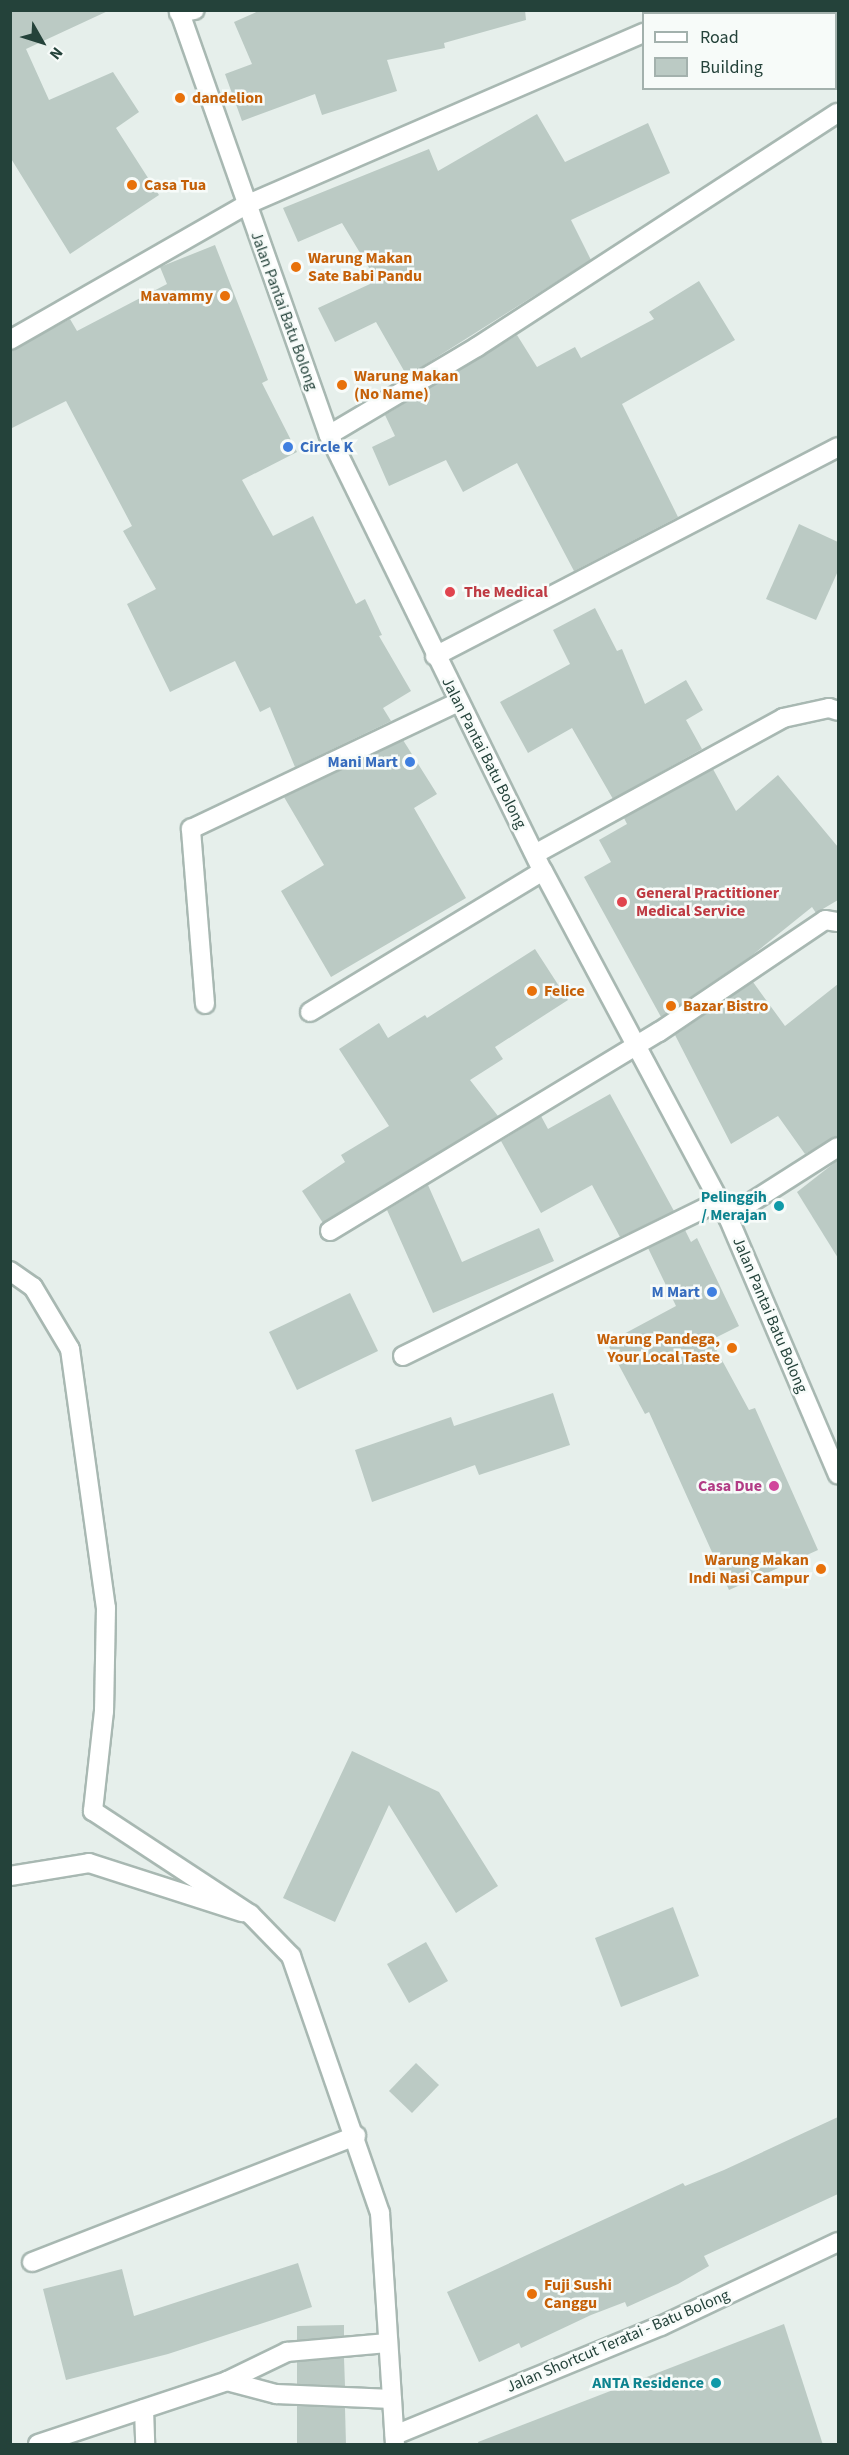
<!DOCTYPE html>
<html>
<head>
<meta charset="utf-8">
<style>
	body { margin:0 }
	#map { position:relative; width:849px; height:2455px; overflow:hidden; background:#e6efeb; font-family:"Source Sans 3",sans-serif }
	div>[style] { position:absolute }
	.building>* { inset:0; background:#bbcac4 }
	.roads { filter:drop-shadow(2px 0 #a8b8b2) drop-shadow(-2px 0 #a8b8b2) drop-shadow(0 2px #a8b8b2) drop-shadow(0 -2px #a8b8b2) }
	.lane>* { height:18px; margin:-9px; padding:0 9px; transform-origin:9px; border-radius:9px; background:#fff }
	.street>* { height:18px; margin:-9px; padding:0 9px; transform-origin:9px; border-radius:9px; background:#fff }
	.secondary>* { height:18px; margin:-9px; padding:0 9px; transform-origin:9px; border-radius:9px; background:#fff }
	.dots>* { width:16px; height:16px; translate:-50% -50%; box-sizing:border-box; border:3px solid #f7fbf9; border-radius:50% }
	span { translate:-50% -50%; white-space:nowrap; text-align:center; line-height:1.15; -webkit-text-stroke:5px #f7fbf9; paint-order:stroke }
	.food-label { font-size:16px; color:#c56008; font-weight:700 }
	.left { translate:0 -50%; text-align:left }
	.right { translate:-100% -50%; text-align:right }
	.street-label { font-size:16px; color:#24423a }
	.shop-label { font-size:16px; color:#366cbe; font-weight:700 }
	.health-label { font-size:16px; color:#be3a42; font-weight:700 }
	.culture-label { font-size:16px; color:#0d838f; font-weight:700 }
	.hotel-label { font-size:16px; color:#b23c85; font-weight:700 }
	.frame { position:absolute; inset:0; border:12px solid #24423a; pointer-events:none }
	.legend { position:absolute; left:642px; top:12px; width:195px; height:78px; box-sizing:border-box; background:#f7fbf9; border:2px solid #a3b1ad; margin:0; padding:8px 10px; list-style:none; font-size:18px; color:#24423a }
	.legend li { display:flex; align-items:center; gap:12px; height:30px }
	.legend b { width:30px; border:2px solid #a3b1ad }
	.north { position:absolute; left:12px; top:12px; width:60px; height:60px; -webkit-text-stroke:4px #f7fbf9; paint-order:stroke; rotate:129deg; font-size:16px; font-weight:700; line-height:24px; text-align:center; color:#24423a }
	.north::after { content:''; display:block; margin:auto; width:21px; height:27px; background:#24423a; clip-path:polygon(50% 0,100% 100%,50% 72%,0 100%) }
</style>
</head>
<body>
<div id="map">
	<div class="building">
		<i style="clip-path:polygon(10px 10px,110px 10px,26px 49px,49px 100px,113px 72px,139px 112px,116px 128px,159px 195px,70px 254px,10px 157px)"></i>
		<i style="clip-path:polygon(261px 10px,525px 10px,526px 20px,444px 43px,445px 48px,387px 60px,397px 91px,322px 115px,315px 94px,242px 121px,225px 74px,252px 64px,234px 22px)"></i>
		<i style="clip-path:polygon(537px 114px,565px 162px,648px 123px,670px 173px,571px 220px,591px 260px,407px 376px,376px 322px,335px 342px,318px 308px,370px 284px,368px 280px,374px 276px,342px 223px,298px 242px,283px 208px,429px 149px,438px 171px)"></i>
		<i style="clip-path:polygon(215px 245px,268px 380px,262px 383px,297px 452px,242px 480px,273px 536px,313px 516px,356px 604px,365px 599px,382px 635px,379px 636px,411px 691px,383px 708px,391px 721px,295px 767px,270px 707px,260px 712px,235px 661px,170px 692px,127px 604px,156px 589px,123px 531px,132px 526px,66px 401px,10px 429px,10px 351px,70px 319px,77px 331px,167px 284px,160px 267px)"></i>
		<i style="clip-path:polygon(699px 281px,735px 340px,622px 404px,678px 517px,574px 571px,517px 463px,463px 492px,446px 460px,389px 486px,372px 447px,395px 436px,385px 415px,517px 335px,537px 367px,575px 347px,581px 358px,654px 319px,649px 312px)"></i>
		<i style="clip-path:polygon(799px 524px,838px 542px,838px 571px,816px 620px,766px 599px)"></i>
		<i style="clip-path:polygon(595px 608px,617px 651px,622px 649px,645px 704px,686px 680px,703px 710px,686px 720px,702px 749px,613px 799px,572px 728px,528px 753px,500px 702px,570px 664px,553px 630px)"></i>
		<i style="clip-path:polygon(403px 740px,437px 794px,414px 808px,466px 898px,331px 977px,281px 891px,324px 865px,284px 797px)"></i>
		<i style="clip-path:polygon(713px 769px,736px 811px,778px 775px,838px 847px,838px 900px,816px 913px,812px 907px,750px 957px,661px 1017px,584px 877px,611px 862px,599px 840px,627px 824px,624px 818px)"></i>
		<i style="clip-path:polygon(535px 949px,568px 1000px,495px 1047px,503px 1059px,470px 1080px,498px 1116px,323px 1223px,302px 1191px,345px 1162px,341px 1155px,389px 1126px,339px 1049px,379px 1023px,388px 1038px,425px 1015px,427px 1018px)"></i>
		<i style="clip-path:polygon(753px 982px,785px 1026px,838px 984px,838px 1136px,805px 1154px,778px 1116px,731px 1144px,675px 1035px)"></i>
		<i style="clip-path:polygon(610px 1094px,674px 1211px,620px 1237px,592px 1185px,541px 1213px,501px 1141px,541px 1116px,548px 1129px)"></i>
		<i style="clip-path:polygon(838px 1160px,838px 1258px,797px 1192px)"></i>
		<i style="clip-path:polygon(428px 1185px,462px 1262px,539px 1228px,554px 1261px,433px 1313px,387px 1210px)"></i>
		<i style="clip-path:polygon(685px 1230px,691px 1242px,697px 1238px,739px 1326px,711px 1340px,749px 1410px,755px 1408px,818px 1550px,729px 1590px,649px 1412px,645px 1414px,607px 1343px,676px 1306px,648px 1248px)"></i>
		<i style="clip-path:polygon(350px 1293px,378px 1351px,297px 1390px,269px 1332px)"></i>
		<i style="clip-path:polygon(553px 1393px,570px 1445px,479px 1475px,475px 1465px,372px 1502px,355px 1450px,451px 1417px,454px 1426px)"></i>
		<i style="clip-path:polygon(352px 1751px,439px 1792px,498px 1886px,456px 1913px,389px 1805px,335px 1922px,283px 1898px)"></i>
		<i style="clip-path:polygon(673px 1907px,699px 1976px,621px 2007px,595px 1938px)"></i>
		<i style="clip-path:polygon(426px 1942px,448px 1981px,409px 2003px,387px 1964px)"></i>
		<i style="clip-path:polygon(416px 2063px,439px 2085px,412px 2113px,389px 2091px)"></i>
		<i style="clip-path:polygon(838px 2117px,838px 2194px,704px 2256px,709px 2266px,678px 2284px,627px 2307px,625px 2302px,591px 2315px,521px 2348px,519px 2343px,479px 2362px,447px 2292px,683px 2183px,685px 2186px,724px 2170px)"></i>
		<i style="clip-path:polygon(298px 2263px,312px 2307px,168px 2354px,66px 2380px,43px 2289px,122px 2269px,134px 2316px)"></i>
		<i style="clip-path:polygon(784px 2324px,823px 2445px,479px 2445px,478px 2442px)"></i>
		<i style="clip-path:polygon(344px 2325px,344px 2336px,297px 2340px,297px 2326px)"></i>
		<i style="clip-path:polygon(344px 2358px,345px 2386px,297px 2384px,297px 2362px)"></i>
		<i style="clip-path:polygon(297px 2406px,345px 2408px,346px 2445px,297px 2445px)"></i>
	</div>
	<div class="roads">
		<div class="lane">
			<i style="left:10px;top:1876px;width:80px;rotate:-9.3deg"></i>
			<i style="left:89px;top:1863px;width:161px;rotate:17.8deg"></i>
		</div>
		<div class="street">
			<i style="left:179px;top:13px;width:16px;rotate:-11deg"></i>
			<i style="left:687px;top:14px;width:7px;rotate:-34deg"></i>
			<i style="left:10px;top:340px;width:272px;rotate:-29.8deg"></i>
			<i style="left:246px;top:205px;width:434px;rotate:-23.4deg"></i>
			<i style="left:329px;top:435px;width:172px;rotate:-30.7deg"></i>
			<i style="left:477px;top:347px;width:430px;rotate:-33deg"></i>
			<i style="left:435px;top:656px;width:454px;rotate:-27.4deg"></i>
			<i style="left:535px;top:854px;width:283px;rotate:-28.7deg"></i>
			<i style="left:783px;top:718px;width:47px;rotate:-12.3deg"></i>
			<i style="left:829px;top:708px;width:9px;rotate:18deg"></i>
			<i style="left:205px;top:1004px;width:176px;rotate:-94.6deg"></i>
			<i style="left:191px;top:829px;width:296px;rotate:-25.4deg"></i>
			<i style="left:310px;top:1012px;width:272px;rotate:-31.2deg"></i>
			<i style="left:728px;top:1217px;width:130px;rotate:-32.5deg"></i>
			<i style="left:330px;top:1231px;width:385px;rotate:-31.2deg"></i>
			<i style="left:659px;top:1032px;width:200px;rotate:-34deg"></i>
			<i style="left:825px;top:920px;width:13px;rotate:9deg"></i>
			<i style="left:10px;top:1271px;width:28px;rotate:35deg"></i>
			<i style="left:33px;top:1287px;width:72px;rotate:59.2deg"></i>
			<i style="left:70px;top:1349px;width:261px;rotate:82.1deg"></i>
			<i style="left:106px;top:1608px;width:103px;rotate:91.1deg"></i>
			<i style="left:104px;top:1711px;width:101px;rotate:96.3deg"></i>
			<i style="left:93px;top:1811px;width:188px;rotate:33.3deg"></i>
			<i style="left:250px;top:1914px;width:59px;rotate:45.7deg"></i>
			<i style="left:291px;top:1956px;width:272px;rotate:70.9deg"></i>
			<i style="left:380px;top:2213px;width:231px;rotate:86.3deg"></i>
			<i style="left:403px;top:1356px;width:352px;rotate:-26.1deg"></i>
			<i style="left:32px;top:2262px;width:348px;rotate:-21.3deg"></i>
			<i style="left:227px;top:2381px;width:51px;rotate:14.9deg"></i>
			<i style="left:276px;top:2394px;width:116px;rotate:2.5deg"></i>
			<i style="left:144px;top:2409px;width:35px;rotate:88deg"></i>
			<i style="left:395px;top:2435px;width:287px;rotate:-22.3deg"></i>
			<i style="left:661px;top:2326px;width:196px;rotate:-25.4deg"></i>
			<i style="left:38px;top:2444px;width:199px;rotate:-18.4deg"></i>
			<i style="left:227px;top:2381px;width:67px;rotate:-25.8deg"></i>
			<i style="left:287px;top:2352px;width:100px;rotate:-5.1deg"></i>
		</div>
		<div class="secondary">
			<i style="left:179px;top:10px;width:451px;rotate:70.6deg"></i>
			<i style="left:329px;top:435px;width:486px;rotate:63.9deg"></i>
			<i style="left:543px;top:871px;width:392px;rotate:61.9deg"></i>
			<i style="left:728px;top:1217px;width:280px;rotate:66.9deg"></i>
		</div>
	</div>
	<div class="dots">
		<i style="left:180px;top:98px;background:#e8710a"></i>
		<i style="left:132px;top:185px;background:#e8710a"></i>
		<i style="left:296px;top:267px;background:#e8710a"></i>
		<i style="left:225px;top:296px;background:#e8710a"></i>
		<i style="left:342px;top:385px;background:#e8710a"></i>
		<i style="left:288px;top:447px;background:#3f7fe0"></i>
		<i style="left:450px;top:592px;background:#e0444e"></i>
		<i style="left:410px;top:762px;background:#3f7fe0"></i>
		<i style="left:622px;top:902px;background:#e0444e"></i>
		<i style="left:532px;top:991px;background:#e8710a"></i>
		<i style="left:671px;top:1006px;background:#e8710a"></i>
		<i style="left:779px;top:1206px;background:#0f9aa8"></i>
		<i style="left:712px;top:1292px;background:#3f7fe0"></i>
		<i style="left:732px;top:1348px;background:#e8710a"></i>
		<i style="left:774px;top:1486px;background:#d1479c"></i>
		<i style="left:821px;top:1569px;background:#e8710a"></i>
		<i style="left:532px;top:2294px;background:#e8710a"></i>
		<i style="left:716px;top:2383px;background:#0f9aa8"></i>
	</div>
	<div class="food-label">
		<span class="left" style="left:192px;top:98px">dandelion</span>
		<span class="left" style="left:144px;top:185px">Casa Tua</span>
		<span class="left" style="left:308px;top:267px">Warung Makan<br>Sate Babi Pandu</span>
		<span class="right" style="left:213px;top:296px">Mavammy</span>
		<span class="left" style="left:354px;top:385px">Warung Makan<br>(No Name)</span>
		<span class="left" style="left:544px;top:991px">Felice</span>
		<span class="left" style="left:683px;top:1006px">Bazar Bistro</span>
		<span class="right" style="left:720px;top:1348px">Warung Pandega,<br>Your Local Taste</span>
		<span class="right" style="left:809px;top:1569px">Warung Makan<br>Indi Nasi Campur</span>
		<span class="left" style="left:544px;top:2294px">Fuji Sushi<br>Canggu</span>
	</div>
	<div class="street-label">
		<span style="left:284px;top:311px;rotate:70deg">Jalan Pantai Batu Bolong</span>
		<span style="left:484px;top:753px;rotate:63deg">Jalan Pantai Batu Bolong</span>
		<span style="left:770px;top:1315px;rotate:67deg">Jalan Pantai Batu Bolong</span>
		<span style="left:618px;top:2341px;rotate:-23deg">Jalan Shortcut Teratai - Batu Bolong</span>
	</div>
	<div class="shop-label">
		<span class="left" style="left:300px;top:447px">Circle K</span>
		<span class="right" style="left:398px;top:762px">Mani Mart</span>
		<span class="right" style="left:700px;top:1292px">M Mart</span>
	</div>
	<div class="health-label">
		<span class="left" style="left:464px;top:592px">The Medical</span>
		<span class="left" style="left:636px;top:902px">General Practitioner<br>Medical Service</span>
	</div>
	<div class="culture-label">
		<span class="right" style="left:767px;top:1206px">Pelinggih<br>/ Merajan</span>
		<span class="right" style="left:704px;top:2383px">ANTA Residence</span>
	</div>
	<div class="hotel-label">
		<span class="right" style="left:762px;top:1486px">Casa Due</span>
	</div>
	<div class="frame"></div>
	<ul class="legend">
	<li><b style="height:8px;background:#fff"></b>Road</li>
	<li><b style="height:16px;background:#bbcac4"></b>Building</li>
	</ul>
	<div class="north">N</div>
</div>
</body>
</html>
